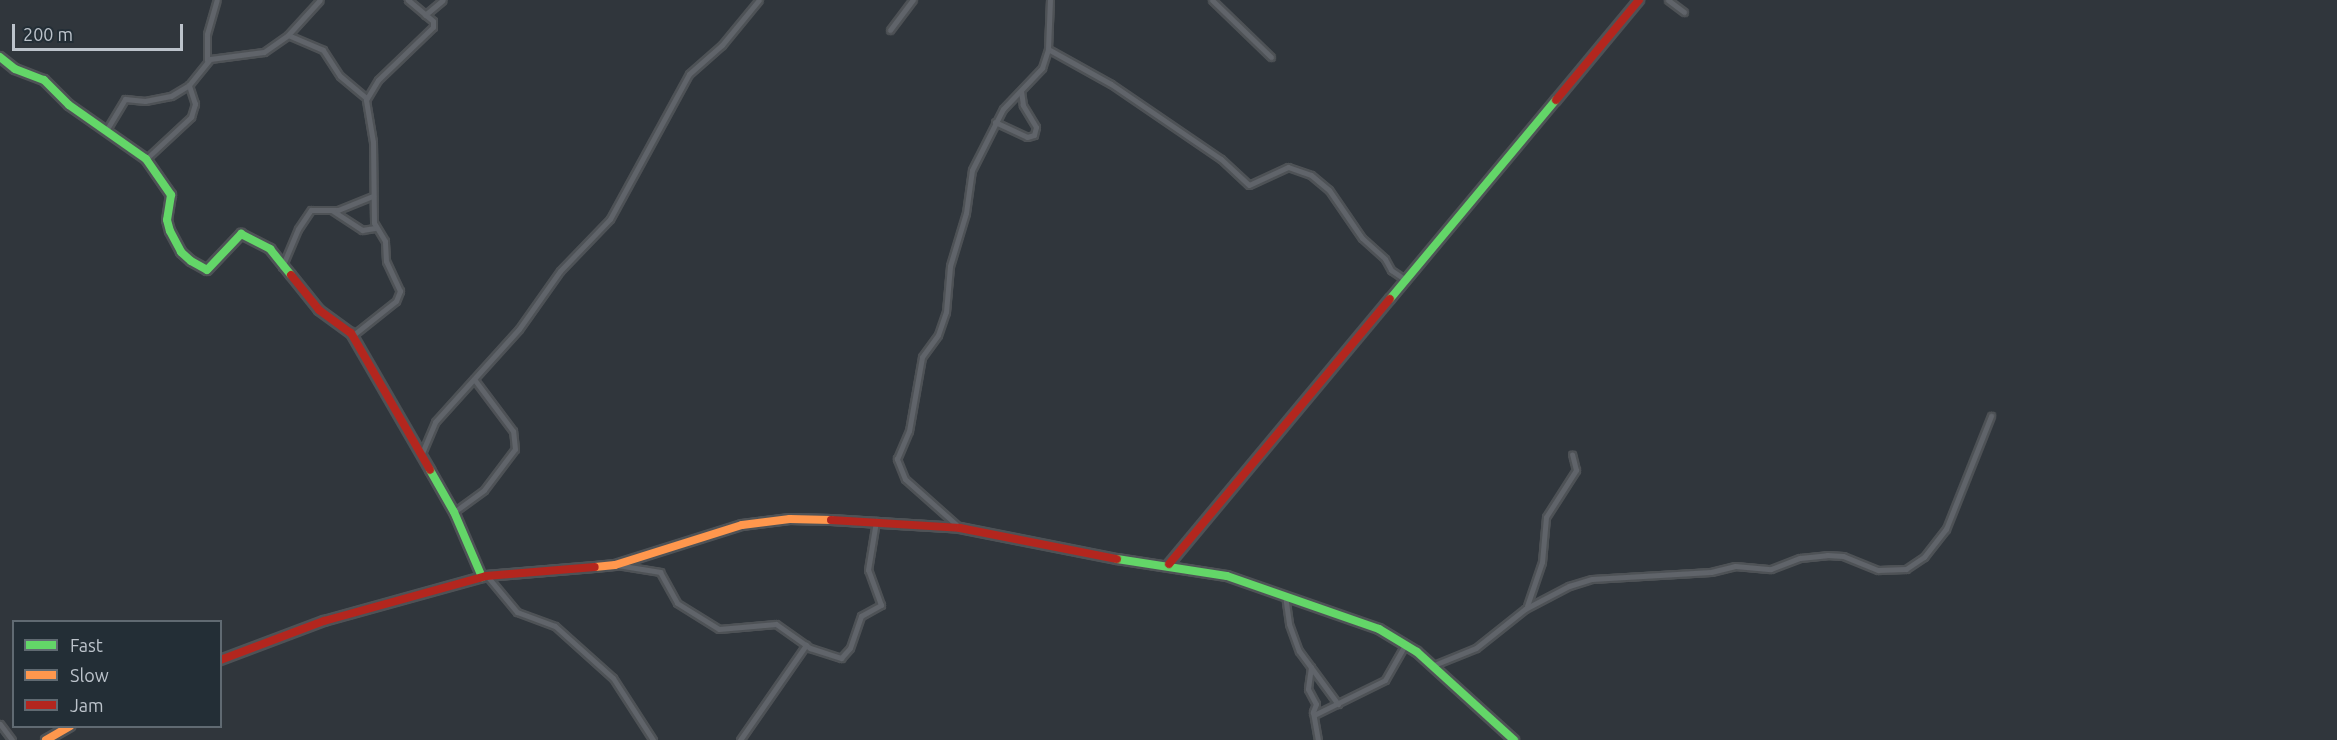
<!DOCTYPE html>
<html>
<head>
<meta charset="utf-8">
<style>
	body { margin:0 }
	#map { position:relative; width:2337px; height:740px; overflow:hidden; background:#30363c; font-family:Ubuntu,sans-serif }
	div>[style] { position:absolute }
	.roads { filter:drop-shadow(2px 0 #4e5256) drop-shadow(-2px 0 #4e5256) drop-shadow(0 2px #4e5256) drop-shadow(0 -2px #4e5256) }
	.street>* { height:5px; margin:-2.5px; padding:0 2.5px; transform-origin:2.5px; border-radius:2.5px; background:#60646a }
	.fast>* { height:8px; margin:-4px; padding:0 4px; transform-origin:4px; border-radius:4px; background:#63d668 }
	.slow>* { height:8px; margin:-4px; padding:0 4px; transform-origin:4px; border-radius:4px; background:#ff974d }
	.jam>* { height:8px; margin:-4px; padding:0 4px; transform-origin:4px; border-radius:4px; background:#b3261e }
	span { translate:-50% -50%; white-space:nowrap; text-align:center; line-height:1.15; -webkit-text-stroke:4.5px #232e36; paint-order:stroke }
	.legend { position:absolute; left:12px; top:620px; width:210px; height:108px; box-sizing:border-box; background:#232e36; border:2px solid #606a72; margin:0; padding:8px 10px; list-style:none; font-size:18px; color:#bcc3cb }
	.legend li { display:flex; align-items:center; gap:12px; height:30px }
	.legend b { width:30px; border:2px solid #606a72 }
	.scale { position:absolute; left:12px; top:24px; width:171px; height:27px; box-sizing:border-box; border:3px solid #bcc3cb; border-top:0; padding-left:8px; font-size:18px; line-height:21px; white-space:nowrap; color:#bcc3cb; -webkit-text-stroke:4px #232e36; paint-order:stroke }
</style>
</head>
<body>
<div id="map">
	<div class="roads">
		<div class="street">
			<i style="left:1212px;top:0;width:82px;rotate:44deg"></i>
			<i style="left:1668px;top:0;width:20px;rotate:37deg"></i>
			<i style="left:425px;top:15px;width:23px;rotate:-40deg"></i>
			<i style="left:890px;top:30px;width:38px;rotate:-53deg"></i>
			<i style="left:288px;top:35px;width:38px;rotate:23deg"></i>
			<i style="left:323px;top:50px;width:31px;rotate:57deg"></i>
			<i style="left:340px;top:76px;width:34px;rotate:40deg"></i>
			<i style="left:1048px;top:49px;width:72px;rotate:29.1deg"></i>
			<i style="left:1111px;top:84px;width:133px;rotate:34.3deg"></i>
			<i style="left:1221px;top:159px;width:38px;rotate:43deg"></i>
			<i style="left:1249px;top:185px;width:43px;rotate:-24.8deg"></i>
			<i style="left:1288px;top:167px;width:24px;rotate:19deg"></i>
			<i style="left:1311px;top:175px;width:23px;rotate:40deg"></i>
			<i style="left:1329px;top:190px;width:58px;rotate:55.5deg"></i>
			<i style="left:1362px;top:238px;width:31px;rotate:42deg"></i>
			<i style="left:1385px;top:259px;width:13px;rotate:61deg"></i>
			<i style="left:1391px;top:270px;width:18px;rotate:34deg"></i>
			<i style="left:207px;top:60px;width:26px;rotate:-90deg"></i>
			<i style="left:207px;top:34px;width:35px;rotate:-74deg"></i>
			<i style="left:995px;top:122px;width:35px;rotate:25deg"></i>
			<i style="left:1027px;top:137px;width:7px;rotate:-16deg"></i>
			<i style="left:1034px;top:135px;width:8px;rotate:-76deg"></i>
			<i style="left:1036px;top:127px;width:26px;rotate:-121deg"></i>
			<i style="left:1023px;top:105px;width:14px;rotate:-98deg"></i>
			<i style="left:107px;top:129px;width:35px;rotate:-59deg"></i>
			<i style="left:125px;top:99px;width:20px;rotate:6deg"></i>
			<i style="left:145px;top:101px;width:26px;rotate:-11deg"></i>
			<i style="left:171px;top:96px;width:21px;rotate:-31deg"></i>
			<i style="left:189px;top:85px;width:33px;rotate:-51deg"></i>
			<i style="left:210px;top:59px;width:54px;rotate:-7.4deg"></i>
			<i style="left:264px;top:52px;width:29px;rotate:-35deg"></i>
			<i style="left:288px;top:35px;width:47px;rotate:-47.6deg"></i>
			<i style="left:146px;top:159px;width:62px;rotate:-43deg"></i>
			<i style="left:191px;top:117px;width:14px;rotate:-73deg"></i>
			<i style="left:195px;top:104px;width:20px;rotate:-108deg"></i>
			<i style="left:333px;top:211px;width:35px;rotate:33deg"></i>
			<i style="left:362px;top:230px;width:13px;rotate:-9deg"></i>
			<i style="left:282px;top:267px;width:41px;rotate:-67.2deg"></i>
			<i style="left:298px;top:229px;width:23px;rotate:-56deg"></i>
			<i style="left:311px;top:210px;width:27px"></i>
			<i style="left:338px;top:210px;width:38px;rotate:-22deg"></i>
			<i style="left:352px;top:336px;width:56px;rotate:-38.5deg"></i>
			<i style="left:396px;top:301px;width:11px;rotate:-68deg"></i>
			<i style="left:400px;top:291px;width:33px;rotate:-115deg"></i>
			<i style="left:386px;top:261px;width:20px;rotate:-93deg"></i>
			<i style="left:385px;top:241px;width:21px;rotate:-121deg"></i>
			<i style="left:374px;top:223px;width:81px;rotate:-90.7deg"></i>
			<i style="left:373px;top:142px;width:43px;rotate:-99.5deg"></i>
			<i style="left:366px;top:100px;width:23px;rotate:-59deg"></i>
			<i style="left:378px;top:80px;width:76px;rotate:-43.9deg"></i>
			<i style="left:433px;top:27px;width:6px;rotate:-90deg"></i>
			<i style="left:433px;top:21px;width:33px;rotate:-140deg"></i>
			<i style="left:422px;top:453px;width:34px;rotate:-67deg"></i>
			<i style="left:435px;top:422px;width:125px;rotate:-47.9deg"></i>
			<i style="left:519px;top:329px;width:71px;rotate:-54.7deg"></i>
			<i style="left:560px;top:271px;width:72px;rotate:-46.1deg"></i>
			<i style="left:610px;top:219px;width:165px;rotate:-61.4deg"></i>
			<i style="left:689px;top:74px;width:44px;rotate:-41.3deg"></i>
			<i style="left:722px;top:45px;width:58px;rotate:-50.6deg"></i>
			<i style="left:454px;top:512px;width:37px;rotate:-36deg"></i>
			<i style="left:484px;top:490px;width:51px;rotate:-52.9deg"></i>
			<i style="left:515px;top:449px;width:18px;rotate:-96deg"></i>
			<i style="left:513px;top:431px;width:65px;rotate:-126.9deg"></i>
			<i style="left:959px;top:527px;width:72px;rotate:-138.4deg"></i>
			<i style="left:905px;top:479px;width:22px;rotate:-112deg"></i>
			<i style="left:897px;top:459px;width:30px;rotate:-67deg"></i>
			<i style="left:909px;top:431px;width:75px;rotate:-80deg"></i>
			<i style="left:922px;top:357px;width:27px;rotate:-54deg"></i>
			<i style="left:938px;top:335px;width:24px;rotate:-71deg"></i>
			<i style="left:946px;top:312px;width:46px;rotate:-85deg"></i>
			<i style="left:950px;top:266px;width:55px;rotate:-73.2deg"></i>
			<i style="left:966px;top:213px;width:43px;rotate:-82.1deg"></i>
			<i style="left:972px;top:170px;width:68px;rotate:-63.1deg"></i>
			<i style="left:1003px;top:109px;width:57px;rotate:-46.4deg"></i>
			<i style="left:1042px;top:68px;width:20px;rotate:-72deg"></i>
			<i style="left:1048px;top:49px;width:49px;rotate:-87.7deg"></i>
			<i style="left:617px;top:565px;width:44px;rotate:9.2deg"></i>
			<i style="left:660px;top:572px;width:35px;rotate:61deg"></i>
			<i style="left:677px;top:603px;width:49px;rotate:31.8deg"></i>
			<i style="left:719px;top:629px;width:57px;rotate:-5deg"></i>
			<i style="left:776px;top:624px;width:42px;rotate:35.2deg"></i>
			<i style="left:810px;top:648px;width:33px;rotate:18deg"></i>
			<i style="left:841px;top:658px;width:13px;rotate:-48deg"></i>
			<i style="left:850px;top:648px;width:34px;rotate:-71deg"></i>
			<i style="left:861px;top:616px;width:23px;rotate:-29deg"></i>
			<i style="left:881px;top:605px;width:37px;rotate:-110deg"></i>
			<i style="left:868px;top:570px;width:50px;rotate:-80.7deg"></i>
			<i style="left:487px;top:576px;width:47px;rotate:50.2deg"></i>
			<i style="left:517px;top:612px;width:40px;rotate:20.2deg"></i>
			<i style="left:555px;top:626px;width:78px;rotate:41.9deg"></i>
			<i style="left:613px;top:678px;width:74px;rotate:57.2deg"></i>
			<i style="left:1285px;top:595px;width:29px;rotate:82deg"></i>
			<i style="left:1289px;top:624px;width:29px;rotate:70deg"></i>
			<i style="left:1299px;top:651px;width:66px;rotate:53.7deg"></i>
			<i style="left:1527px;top:606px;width:46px;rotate:-71.2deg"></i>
			<i style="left:1542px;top:562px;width:45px;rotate:-84.9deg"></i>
			<i style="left:1546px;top:517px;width:56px;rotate:-57.4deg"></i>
			<i style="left:1576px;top:470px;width:16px;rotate:-104deg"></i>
			<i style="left:1434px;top:665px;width:45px;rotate:-22deg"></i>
			<i style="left:1476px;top:648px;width:63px;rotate:-38.5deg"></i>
			<i style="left:1525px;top:609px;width:50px;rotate:-27.6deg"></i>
			<i style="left:1569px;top:586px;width:24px;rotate:-17deg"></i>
			<i style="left:1592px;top:579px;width:119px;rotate:-3.4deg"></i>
			<i style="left:1711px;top:572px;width:25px;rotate:-14deg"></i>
			<i style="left:1735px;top:566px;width:36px;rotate:5deg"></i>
			<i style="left:1771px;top:569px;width:31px;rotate:-21deg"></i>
			<i style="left:1800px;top:558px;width:27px;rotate:-6deg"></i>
			<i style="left:1827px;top:555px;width:16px;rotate:4deg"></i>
			<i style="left:1843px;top:556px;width:38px;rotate:22deg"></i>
			<i style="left:1878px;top:570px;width:28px;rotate:-2deg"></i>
			<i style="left:1906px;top:569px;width:22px;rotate:-34deg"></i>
			<i style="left:1924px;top:557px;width:36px;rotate:-52deg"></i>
			<i style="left:1946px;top:529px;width:122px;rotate:-68.3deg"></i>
			<i style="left:1311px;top:667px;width:22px;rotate:98deg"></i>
			<i style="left:1308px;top:689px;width:17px;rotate:62deg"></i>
			<i style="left:1316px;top:704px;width:9px;rotate:111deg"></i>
			<i style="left:1313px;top:712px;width:28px;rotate:80deg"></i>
			<i style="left:1314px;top:715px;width:79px;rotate:-26.2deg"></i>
			<i style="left:1385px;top:680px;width:40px;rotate:-60.3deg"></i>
			<i style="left:0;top:724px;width:20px;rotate:53deg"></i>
			<i style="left:740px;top:740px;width:116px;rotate:-55.2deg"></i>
		</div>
		<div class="fast">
			<i style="left:0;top:57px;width:19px;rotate:39deg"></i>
			<i style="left:15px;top:69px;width:31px;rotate:21deg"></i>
			<i style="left:44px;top:80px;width:35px;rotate:45deg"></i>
			<i style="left:69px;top:105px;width:94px;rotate:35deg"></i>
			<i style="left:146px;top:159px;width:44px;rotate:55.2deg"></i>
			<i style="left:171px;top:195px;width:25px;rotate:99deg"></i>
			<i style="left:167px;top:220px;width:11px;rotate:75deg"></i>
			<i style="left:170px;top:231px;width:24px;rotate:62deg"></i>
			<i style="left:181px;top:252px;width:13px;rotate:42deg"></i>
			<i style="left:191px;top:261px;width:18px;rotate:29deg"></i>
			<i style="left:207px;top:270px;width:50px;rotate:-46.6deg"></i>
			<i style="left:241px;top:234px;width:33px;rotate:27deg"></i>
			<i style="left:270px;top:249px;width:33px;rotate:51deg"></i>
			<i style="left:1390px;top:299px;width:259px;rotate:-50.2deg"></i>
			<i style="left:430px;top:470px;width:48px;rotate:60.3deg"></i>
			<i style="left:454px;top:512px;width:71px;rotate:66.7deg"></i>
			<i style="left:1117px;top:559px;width:111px;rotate:8.8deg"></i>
			<i style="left:1227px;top:576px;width:161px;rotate:19.2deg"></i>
			<i style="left:1379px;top:629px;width:44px;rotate:31.2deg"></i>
			<i style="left:1417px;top:652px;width:131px;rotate:42.2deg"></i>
		</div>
		<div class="slow">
			<i style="left:595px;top:567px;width:20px;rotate:-6deg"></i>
			<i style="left:615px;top:565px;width:133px;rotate:-17.5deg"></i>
			<i style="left:742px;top:525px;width:48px;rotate:-7.1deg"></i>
			<i style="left:790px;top:519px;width:41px;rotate:1.4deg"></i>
			<i style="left:46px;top:740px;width:28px;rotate:-30deg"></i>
		</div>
		<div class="jam">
			<i style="left:1556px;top:100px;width:130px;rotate:-50.3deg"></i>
			<i style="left:291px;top:275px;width:45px;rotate:51.3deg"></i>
			<i style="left:319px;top:310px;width:39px;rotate:36deg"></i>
			<i style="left:351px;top:333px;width:158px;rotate:60deg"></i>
			<i style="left:831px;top:520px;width:129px;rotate:3.5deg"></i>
			<i style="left:960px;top:528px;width:160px;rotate:11.2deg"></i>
			<i style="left:1169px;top:564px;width:345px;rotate:-50.2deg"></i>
			<i style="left:220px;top:660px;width:111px;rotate:-20.6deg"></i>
			<i style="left:324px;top:621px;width:168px;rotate:-15.5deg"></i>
			<i style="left:486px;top:576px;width:109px;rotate:-4.7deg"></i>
		</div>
	</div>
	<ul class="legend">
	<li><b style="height:8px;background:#63d668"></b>Fast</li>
	<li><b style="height:8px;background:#ff974d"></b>Slow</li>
	<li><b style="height:8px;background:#b3261e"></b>Jam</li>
	</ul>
	<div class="scale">200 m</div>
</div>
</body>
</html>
